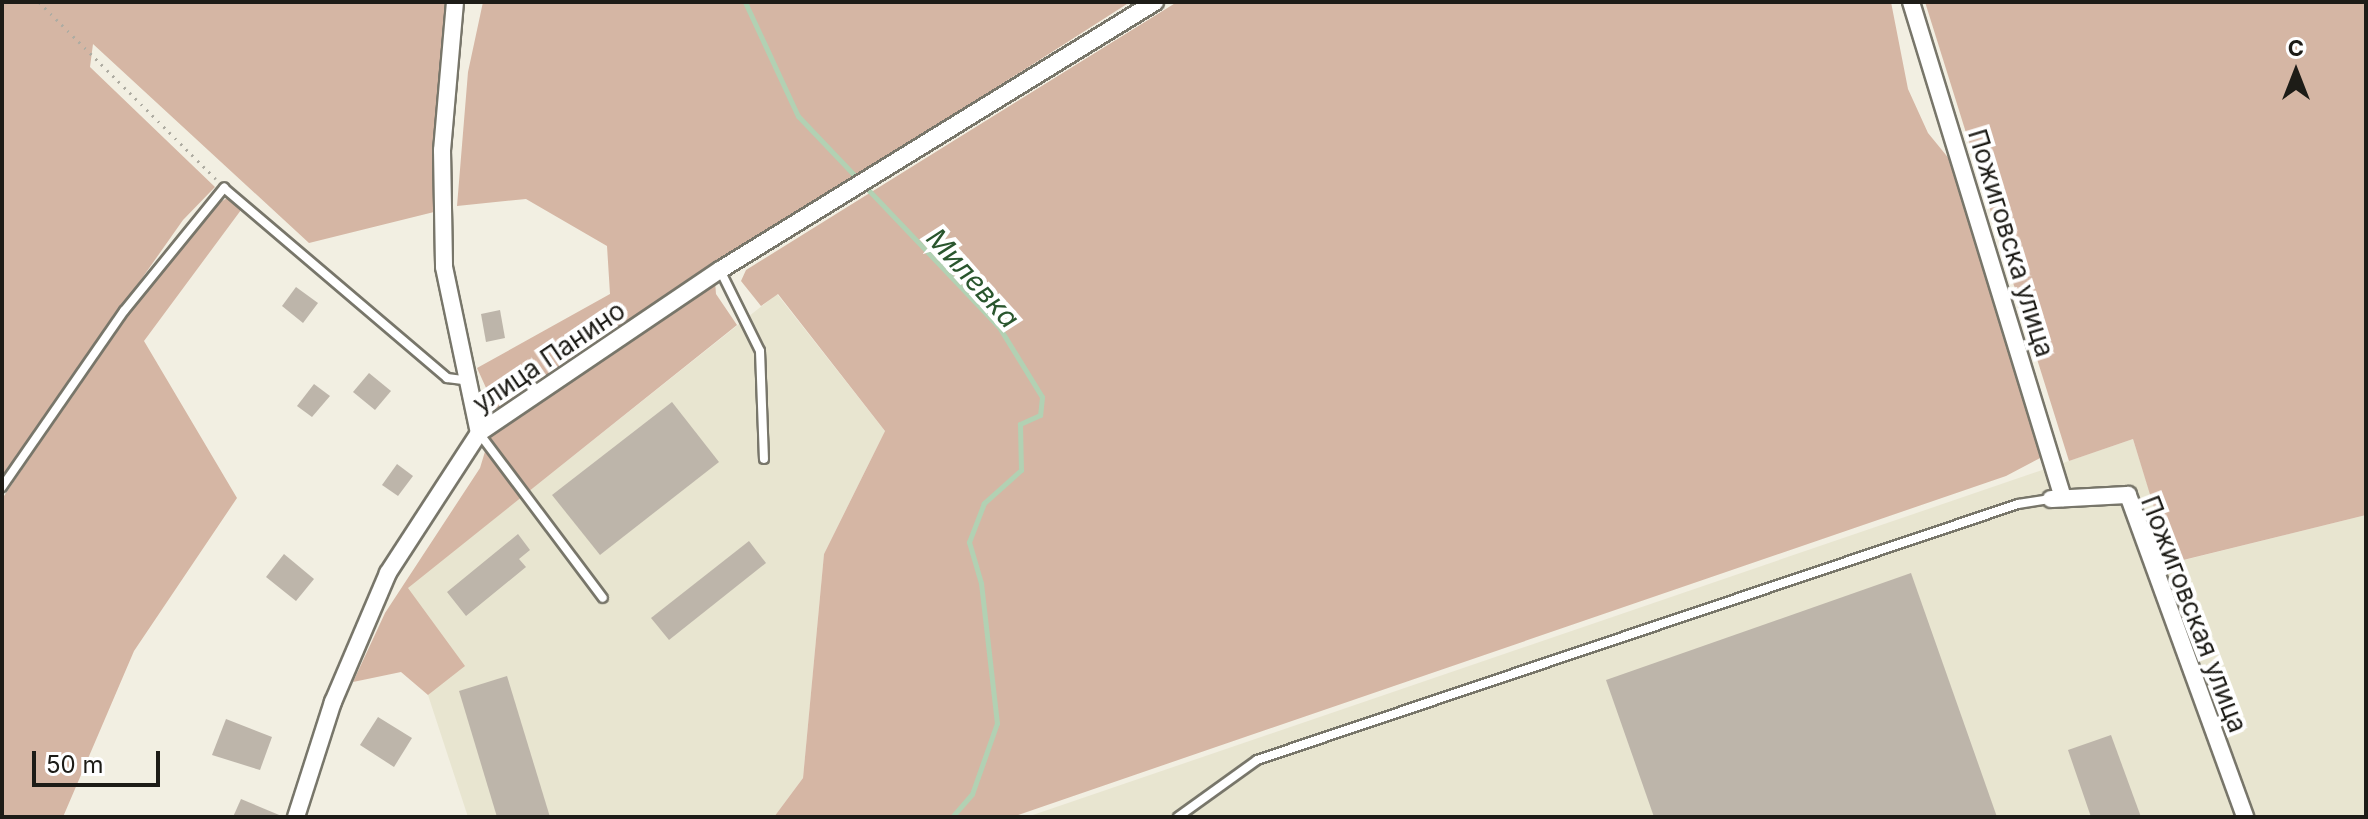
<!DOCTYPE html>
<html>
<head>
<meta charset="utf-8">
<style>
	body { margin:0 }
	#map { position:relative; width:2368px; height:819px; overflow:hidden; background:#f2efe2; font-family:Inter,sans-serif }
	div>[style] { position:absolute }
	.built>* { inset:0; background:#e8e5d0 }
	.green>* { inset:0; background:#d5b6a4 }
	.stream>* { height:5px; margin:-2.5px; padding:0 2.5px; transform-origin:2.5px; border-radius:2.5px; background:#b2d1b3 }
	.building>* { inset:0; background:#bdb5aa }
	.path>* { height:3px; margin-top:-1.5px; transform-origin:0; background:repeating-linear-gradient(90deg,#aeaca2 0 2px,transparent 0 8px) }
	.roads { filter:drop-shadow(2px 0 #78766a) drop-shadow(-2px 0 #78766a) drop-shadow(0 2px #78766a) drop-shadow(0 -2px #78766a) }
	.lane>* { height:8px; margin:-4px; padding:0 4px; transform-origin:4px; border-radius:4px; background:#fff }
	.street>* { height:16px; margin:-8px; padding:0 8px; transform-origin:8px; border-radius:8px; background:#fff }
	span { translate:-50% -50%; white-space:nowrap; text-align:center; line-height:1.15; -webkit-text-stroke:8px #fff; paint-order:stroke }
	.street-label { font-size:26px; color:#1d1c17 }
	.water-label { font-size:28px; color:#2a562e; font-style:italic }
	.frame { position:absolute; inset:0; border:4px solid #1d1c17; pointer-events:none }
	.north { position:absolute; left:2256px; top:32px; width:80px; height:80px; -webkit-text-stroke:6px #fff; paint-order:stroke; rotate:0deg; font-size:22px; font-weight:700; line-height:32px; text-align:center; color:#1d1c17 }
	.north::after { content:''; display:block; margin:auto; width:28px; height:36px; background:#1d1c17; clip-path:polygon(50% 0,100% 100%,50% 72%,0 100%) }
	.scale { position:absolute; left:32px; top:751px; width:128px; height:36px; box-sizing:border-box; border:4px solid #1d1c17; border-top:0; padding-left:10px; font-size:24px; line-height:28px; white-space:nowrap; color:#1d1c17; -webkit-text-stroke:6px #fff; paint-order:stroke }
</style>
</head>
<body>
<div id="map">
	<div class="built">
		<i style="clip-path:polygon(777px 294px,885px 431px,824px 554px,803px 778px,774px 817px,468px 817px,428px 695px,434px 689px,407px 588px)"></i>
		<i style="clip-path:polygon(2133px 439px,2172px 563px,2366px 515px,2366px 817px,1027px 817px)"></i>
	</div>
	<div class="green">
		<i style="clip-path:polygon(2px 2px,446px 2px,434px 212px,309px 243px,93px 44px,90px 67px,215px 187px,183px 220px,2px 477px)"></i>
		<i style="clip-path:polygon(483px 2px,1130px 2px,714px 268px,716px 294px,737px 325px,408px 588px,465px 666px,428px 695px,401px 672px,353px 682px,385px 613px,480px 468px,497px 412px,477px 368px,610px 294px,607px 246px,526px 199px,457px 206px,468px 72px)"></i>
		<i style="clip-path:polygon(1177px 2px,1891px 2px,1908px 89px,1928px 133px,1955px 166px,2044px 456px,2006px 476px,1012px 817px,774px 817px,803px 778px,824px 554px,885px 431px,778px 294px,761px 306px,741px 281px,746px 270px)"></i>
		<i style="clip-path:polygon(1925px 2px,2366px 2px,2366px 515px,2171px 563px,2133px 439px,2069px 461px)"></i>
		<i style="clip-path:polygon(227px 198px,241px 210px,144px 341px,237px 498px,134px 651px,63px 817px,2px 817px,2px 499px,128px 312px,205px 212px)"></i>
	</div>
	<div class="stream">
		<i style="left:745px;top:2px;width:126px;rotate:65.1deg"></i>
		<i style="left:798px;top:116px;width:291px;rotate:46.4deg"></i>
		<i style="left:999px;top:327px;width:82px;rotate:58.4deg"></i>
		<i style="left:1042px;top:397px;width:18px;rotate:96deg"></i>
		<i style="left:1040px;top:415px;width:22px;rotate:156deg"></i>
		<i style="left:1020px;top:424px;width:46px;rotate:88.8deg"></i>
		<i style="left:1021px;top:470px;width:50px;rotate:138.3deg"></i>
		<i style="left:984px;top:503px;width:42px;rotate:111deg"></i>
		<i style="left:969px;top:542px;width:43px;rotate:73.7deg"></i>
		<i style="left:981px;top:583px;width:141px;rotate:83.5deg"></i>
		<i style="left:997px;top:723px;width:75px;rotate:109.4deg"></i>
		<i style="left:972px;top:794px;width:30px;rotate:131deg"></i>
	</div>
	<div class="building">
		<i style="clip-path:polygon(296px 287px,318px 303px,303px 323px,282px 306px)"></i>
		<i style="clip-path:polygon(500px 310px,505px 338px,486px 342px,481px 314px)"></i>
		<i style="clip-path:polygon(369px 373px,391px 391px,375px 410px,353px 392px)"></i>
		<i style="clip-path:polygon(314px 384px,330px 396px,312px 417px,297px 406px)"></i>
		<i style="clip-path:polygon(672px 402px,719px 462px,600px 555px,552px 495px)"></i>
		<i style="clip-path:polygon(397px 464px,413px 476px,398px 496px,382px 485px)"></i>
		<i style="clip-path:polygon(518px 534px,530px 550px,519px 559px,526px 567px,466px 616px,447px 592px)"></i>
		<i style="clip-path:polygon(749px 541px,766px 563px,669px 640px,651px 618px)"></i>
		<i style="clip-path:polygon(284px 554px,314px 579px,296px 601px,266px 577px)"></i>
		<i style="clip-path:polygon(1911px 573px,1997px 817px,1654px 817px,1606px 680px)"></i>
		<i style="clip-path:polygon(507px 676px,550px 817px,497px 817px,459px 691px)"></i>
		<i style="clip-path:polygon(378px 717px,412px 738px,394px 767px,360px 745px)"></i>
		<i style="clip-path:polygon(226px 719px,272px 737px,260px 770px,212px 755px)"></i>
		<i style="clip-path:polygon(2111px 735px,2141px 817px,2091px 817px,2068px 750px)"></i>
		<i style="clip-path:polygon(241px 799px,284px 817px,233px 817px)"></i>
	</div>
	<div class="path">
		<i style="left:39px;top:2px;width:250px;rotate:45deg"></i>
	</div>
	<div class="roads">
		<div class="lane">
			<i style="left:720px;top:270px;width:90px;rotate:63.7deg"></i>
			<i style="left:760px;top:351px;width:108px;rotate:87.9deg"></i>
			<i style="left:479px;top:433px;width:206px;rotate:53.1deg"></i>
			<i style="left:2px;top:487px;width:214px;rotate:-55.3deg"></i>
			<i style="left:124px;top:311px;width:159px;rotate:-50.9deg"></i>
			<i style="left:224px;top:188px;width:293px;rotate:40.4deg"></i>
			<i style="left:447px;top:378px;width:16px;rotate:7deg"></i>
			<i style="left:1178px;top:817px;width:97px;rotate:-35.8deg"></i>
			<i style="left:1257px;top:760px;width:803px;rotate:-18.59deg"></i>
			<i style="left:2018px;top:504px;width:33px;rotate:-9deg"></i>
		</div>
		<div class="street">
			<i style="left:455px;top:2px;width:149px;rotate:95deg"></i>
			<i style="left:442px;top:150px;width:117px;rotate:89deg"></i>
			<i style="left:444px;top:267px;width:170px;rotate:78.1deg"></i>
			<i style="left:1911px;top:2px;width:519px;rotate:72.96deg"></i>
			<i style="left:2051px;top:499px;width:77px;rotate:-3deg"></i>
			<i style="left:2128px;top:495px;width:343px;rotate:70deg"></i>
			<i style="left:296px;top:817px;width:121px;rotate:-72.2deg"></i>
			<i style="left:333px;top:702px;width:140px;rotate:-66.9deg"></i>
			<i style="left:388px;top:573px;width:167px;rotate:-57deg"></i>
			<i style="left:479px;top:433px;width:291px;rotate:-34.1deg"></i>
			<i style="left:720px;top:270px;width:511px;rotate:-31.64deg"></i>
		</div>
	</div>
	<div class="street-label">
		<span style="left:2011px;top:243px;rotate:73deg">Пожиговска улица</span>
		<span style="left:549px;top:357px;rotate:-34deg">улица Панино</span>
		<span style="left:2194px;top:614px;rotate:69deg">Пожиговская улица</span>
	</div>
	<div class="water-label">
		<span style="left:973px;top:278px;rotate:48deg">Милевка</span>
	</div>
	<div class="frame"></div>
	<div class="north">С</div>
	<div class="scale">50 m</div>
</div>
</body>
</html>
